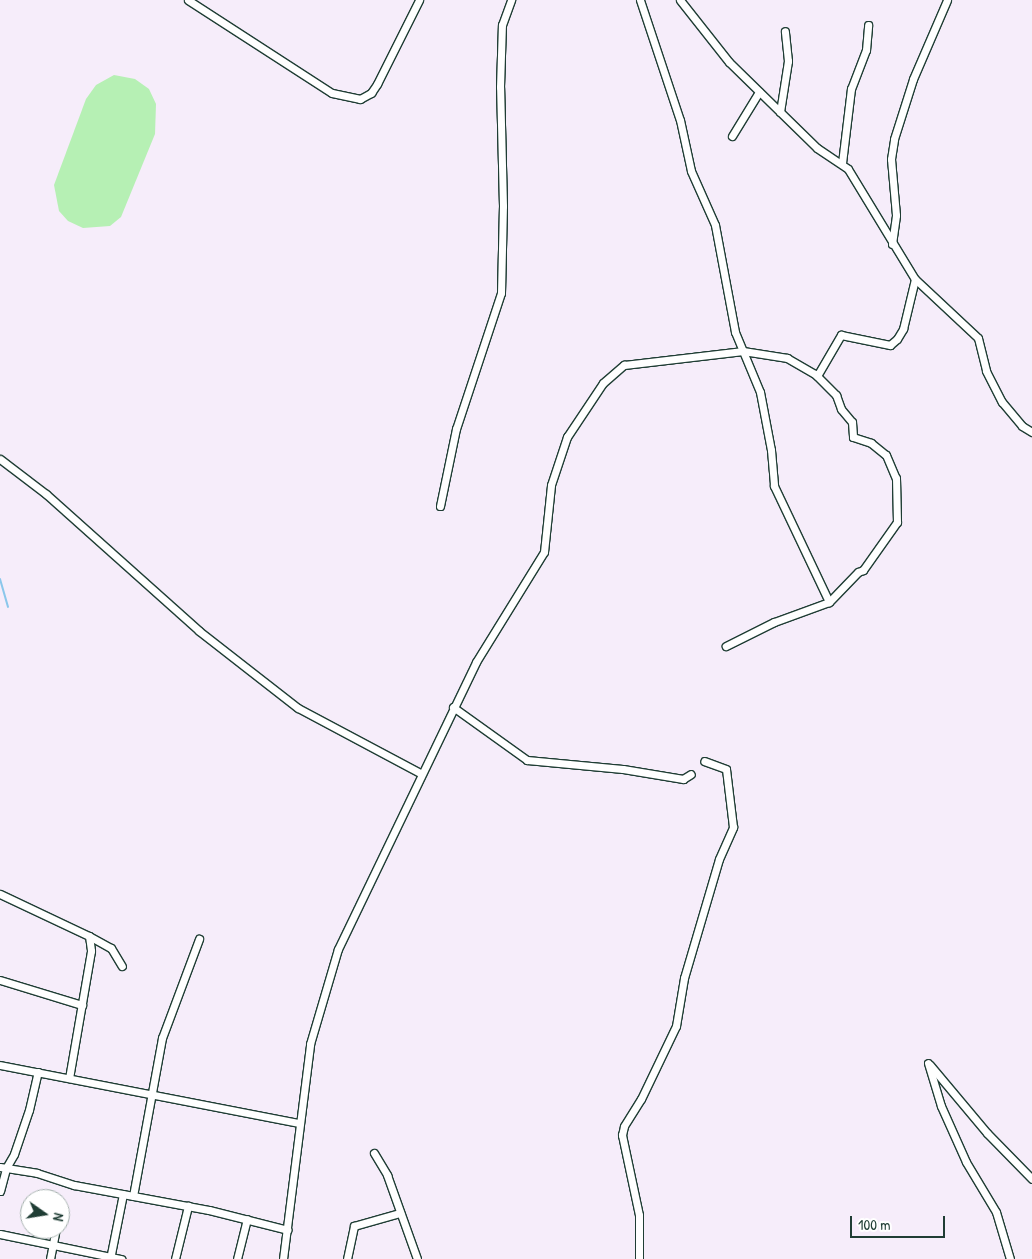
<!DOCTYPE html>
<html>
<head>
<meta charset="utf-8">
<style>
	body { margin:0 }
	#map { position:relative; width:1032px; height:1259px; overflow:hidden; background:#f6edfa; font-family:"Patrick Hand",sans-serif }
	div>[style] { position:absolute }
	.green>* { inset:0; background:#b6f0b4 }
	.stream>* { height:2px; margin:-1px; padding:0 1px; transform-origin:1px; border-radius:1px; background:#8bc7eb }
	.roads { filter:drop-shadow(1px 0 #1f3d34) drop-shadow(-1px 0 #1f3d34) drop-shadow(0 1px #1f3d34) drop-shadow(0 -1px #1f3d34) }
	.minor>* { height:7px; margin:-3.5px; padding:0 3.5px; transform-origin:3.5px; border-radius:3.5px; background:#fff }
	span { translate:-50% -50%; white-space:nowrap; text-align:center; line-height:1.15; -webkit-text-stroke:5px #fff; paint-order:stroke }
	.north { position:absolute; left:20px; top:1189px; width:50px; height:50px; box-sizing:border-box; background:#fff; border:1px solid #a5b1ae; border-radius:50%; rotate:103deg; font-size:14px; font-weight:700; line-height:20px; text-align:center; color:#1f3d34 }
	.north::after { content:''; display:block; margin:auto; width:18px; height:22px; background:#1f3d34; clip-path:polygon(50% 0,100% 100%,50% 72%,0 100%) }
	.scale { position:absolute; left:850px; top:1216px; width:95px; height:22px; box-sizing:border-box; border:2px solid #1f3d34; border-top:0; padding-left:6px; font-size:15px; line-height:18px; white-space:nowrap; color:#1f3d34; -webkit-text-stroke:4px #fff; paint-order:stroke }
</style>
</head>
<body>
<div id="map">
	<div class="green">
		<i style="clip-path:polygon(114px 75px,135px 79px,149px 89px,156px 104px,155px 134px,121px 217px,110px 226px,83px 228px,68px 221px,59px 211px,54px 185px,86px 99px,96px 85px)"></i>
	</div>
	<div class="stream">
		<i style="left:0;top:579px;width:29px;rotate:74deg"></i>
	</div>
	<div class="roads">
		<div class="minor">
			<i style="left:188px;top:0;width:171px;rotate:32.9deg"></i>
			<i style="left:332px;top:93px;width:29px;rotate:12deg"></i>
			<i style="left:360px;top:99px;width:13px;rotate:-29deg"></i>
			<i style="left:371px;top:93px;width:11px;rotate:-56deg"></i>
			<i style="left:377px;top:84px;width:94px;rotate:-63.4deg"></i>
			<i style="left:640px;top:0;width:126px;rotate:71.6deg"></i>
			<i style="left:680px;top:120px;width:52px;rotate:77.8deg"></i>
			<i style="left:691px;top:171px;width:59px;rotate:66deg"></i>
			<i style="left:715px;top:225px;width:109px;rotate:79.4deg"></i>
			<i style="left:735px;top:332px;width:65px;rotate:67.4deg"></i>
			<i style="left:760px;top:392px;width:59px;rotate:79.3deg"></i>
			<i style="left:771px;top:450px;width:36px;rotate:85deg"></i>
			<i style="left:774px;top:486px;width:128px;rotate:64.6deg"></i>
			<i style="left:680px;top:0;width:79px;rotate:51.7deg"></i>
			<i style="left:729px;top:62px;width:123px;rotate:44.3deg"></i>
			<i style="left:817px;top:148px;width:37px;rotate:34deg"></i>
			<i style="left:848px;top:169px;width:129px;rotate:58.7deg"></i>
			<i style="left:915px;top:279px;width:86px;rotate:43.1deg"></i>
			<i style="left:978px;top:338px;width:34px;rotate:76deg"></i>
			<i style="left:986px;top:371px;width:35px;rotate:63deg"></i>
			<i style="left:1002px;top:402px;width:31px;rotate:50deg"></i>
			<i style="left:1022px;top:426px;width:12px;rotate:31deg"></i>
			<i style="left:780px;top:112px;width:52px;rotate:-81.1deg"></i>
			<i style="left:788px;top:61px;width:30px;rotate:-96deg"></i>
			<i style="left:732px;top:136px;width:52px;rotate:-58.5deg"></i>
			<i style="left:842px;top:163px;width:75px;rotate:-83.1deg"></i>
			<i style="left:851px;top:89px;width:42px;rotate:-69deg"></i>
			<i style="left:866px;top:50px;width:25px;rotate:-85deg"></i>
			<i style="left:892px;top:244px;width:29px;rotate:-82deg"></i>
			<i style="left:896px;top:215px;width:56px;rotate:-95.1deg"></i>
			<i style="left:891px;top:159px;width:20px;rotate:-81deg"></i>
			<i style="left:894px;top:139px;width:63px;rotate:-72.4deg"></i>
			<i style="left:913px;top:79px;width:86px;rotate:-66.7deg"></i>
			<i style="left:817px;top:376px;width:48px;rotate:-59.7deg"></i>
			<i style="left:841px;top:335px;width:50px;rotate:11.5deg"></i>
			<i style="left:890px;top:345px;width:9px;rotate:-41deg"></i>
			<i style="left:897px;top:339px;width:12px;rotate:-59deg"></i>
			<i style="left:903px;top:329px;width:51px;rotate:-76.5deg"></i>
			<i style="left:0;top:459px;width:58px;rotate:37.3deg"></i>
			<i style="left:46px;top:494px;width:205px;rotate:41.8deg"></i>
			<i style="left:199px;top:631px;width:125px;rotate:37.9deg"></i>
			<i style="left:298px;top:708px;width:138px;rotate:28deg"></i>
			<i style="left:440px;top:506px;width:79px;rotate:-78.3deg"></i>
			<i style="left:456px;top:429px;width:143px;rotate:-71.7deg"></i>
			<i style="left:501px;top:293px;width:87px;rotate:-88.7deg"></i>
			<i style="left:503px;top:206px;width:119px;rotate:-91.4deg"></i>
			<i style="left:500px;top:87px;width:62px;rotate:-88.2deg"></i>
			<i style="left:502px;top:25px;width:27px;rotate:-70deg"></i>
			<i style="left:453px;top:707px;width:91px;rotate:35.6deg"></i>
			<i style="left:527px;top:760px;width:96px;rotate:5.4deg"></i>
			<i style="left:623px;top:769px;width:61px;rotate:9.5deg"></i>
			<i style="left:683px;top:779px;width:9px;rotate:-32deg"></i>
			<i style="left:0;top:894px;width:98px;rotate:25.3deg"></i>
			<i style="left:89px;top:936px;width:15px;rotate:82deg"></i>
			<i style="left:91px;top:951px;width:129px;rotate:99.8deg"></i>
			<i style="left:89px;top:936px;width:25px;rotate:29deg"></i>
			<i style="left:111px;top:948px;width:21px;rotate:59deg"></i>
			<i style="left:0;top:980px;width:86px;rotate:17deg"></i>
			<i style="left:928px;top:1063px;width:45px;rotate:73.2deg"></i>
			<i style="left:941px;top:1106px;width:61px;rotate:65.9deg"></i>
			<i style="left:966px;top:1162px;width:58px;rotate:59deg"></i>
			<i style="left:996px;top:1212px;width:49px;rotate:73.4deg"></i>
			<i style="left:0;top:1065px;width:304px;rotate:11deg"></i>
			<i style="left:930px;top:1065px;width:89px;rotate:50deg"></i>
			<i style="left:987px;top:1133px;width:64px;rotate:45.6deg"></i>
			<i style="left:374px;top:1153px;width:26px;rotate:59deg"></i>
			<i style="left:387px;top:1175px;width:89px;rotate:70.3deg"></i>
			<i style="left:0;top:1167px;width:37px;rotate:9deg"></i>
			<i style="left:37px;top:1173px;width:39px;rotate:18deg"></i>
			<i style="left:74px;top:1185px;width:137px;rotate:10.5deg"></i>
			<i style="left:209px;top:1210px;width:81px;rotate:14.2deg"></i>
			<i style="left:0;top:1191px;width:24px;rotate:-75deg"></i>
			<i style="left:6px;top:1168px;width:16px;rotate:-60deg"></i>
			<i style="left:14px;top:1154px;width:46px;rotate:-71.2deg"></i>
			<i style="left:29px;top:1110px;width:39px;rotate:-77deg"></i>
			<i style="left:133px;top:1196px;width:161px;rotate:-79.6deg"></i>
			<i style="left:162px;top:1038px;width:106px;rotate:-69.5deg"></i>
			<i style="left:60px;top:1214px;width:3px;rotate:-72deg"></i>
			<i style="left:0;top:1234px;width:124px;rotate:11.7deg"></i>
			<i style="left:50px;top:1259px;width:31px;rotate:-79deg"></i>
			<i style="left:110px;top:1259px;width:66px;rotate:-78.7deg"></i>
			<i style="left:175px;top:1259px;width:55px;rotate:-76.2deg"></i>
			<i style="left:237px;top:1259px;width:41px;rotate:-76deg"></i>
			<i style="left:283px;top:1259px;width:217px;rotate:-82.8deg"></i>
			<i style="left:310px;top:1044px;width:99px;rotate:-73.6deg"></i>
			<i style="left:338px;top:949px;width:318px;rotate:-64.3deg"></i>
			<i style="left:476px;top:662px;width:129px;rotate:-58.3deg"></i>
			<i style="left:544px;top:552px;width:67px;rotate:-84deg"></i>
			<i style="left:551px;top:485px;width:51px;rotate:-71.6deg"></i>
			<i style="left:567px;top:437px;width:65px;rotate:-56.3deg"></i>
			<i style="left:603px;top:383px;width:28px;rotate:-41deg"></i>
			<i style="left:624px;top:365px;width:120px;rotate:-6.7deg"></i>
			<i style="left:743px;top:351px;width:45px;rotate:9deg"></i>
			<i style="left:787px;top:358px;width:32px;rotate:30deg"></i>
			<i style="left:815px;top:374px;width:30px;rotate:45deg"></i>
			<i style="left:836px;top:395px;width:15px;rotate:70deg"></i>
			<i style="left:841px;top:409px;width:17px;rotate:50deg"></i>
			<i style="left:852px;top:422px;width:15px;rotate:86deg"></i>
			<i style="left:853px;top:437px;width:19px;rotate:18deg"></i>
			<i style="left:871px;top:443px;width:19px;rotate:39deg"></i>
			<i style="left:886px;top:455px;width:25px;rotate:67deg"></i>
			<i style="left:896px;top:478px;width:44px;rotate:88.7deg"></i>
			<i style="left:897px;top:522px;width:59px;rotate:125.3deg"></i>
			<i style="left:863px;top:570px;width:5px;rotate:158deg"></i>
			<i style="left:858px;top:572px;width:42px;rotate:134deg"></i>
			<i style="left:829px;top:602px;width:59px;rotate:160deg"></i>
			<i style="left:774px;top:622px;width:54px;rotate:153.4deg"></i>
			<i style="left:347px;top:1259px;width:34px;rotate:-78deg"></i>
			<i style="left:354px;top:1226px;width:48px;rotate:-15.8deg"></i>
			<i style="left:639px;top:1259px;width:44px;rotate:-90deg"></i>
			<i style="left:639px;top:1215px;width:82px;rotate:-102deg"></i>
			<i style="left:622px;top:1135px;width:9px;rotate:-77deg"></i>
			<i style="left:624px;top:1126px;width:32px;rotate:-58deg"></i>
			<i style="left:641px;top:1099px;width:81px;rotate:-64.4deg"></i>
			<i style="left:676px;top:1026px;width:49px;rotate:-80.5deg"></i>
			<i style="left:684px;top:978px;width:124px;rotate:-73.6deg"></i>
			<i style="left:719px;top:859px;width:35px;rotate:-66deg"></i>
			<i style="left:733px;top:827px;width:58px;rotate:-96.9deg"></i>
			<i style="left:726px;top:769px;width:23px;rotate:-160deg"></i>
		</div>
	</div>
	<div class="north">N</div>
	<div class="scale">100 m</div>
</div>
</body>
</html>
